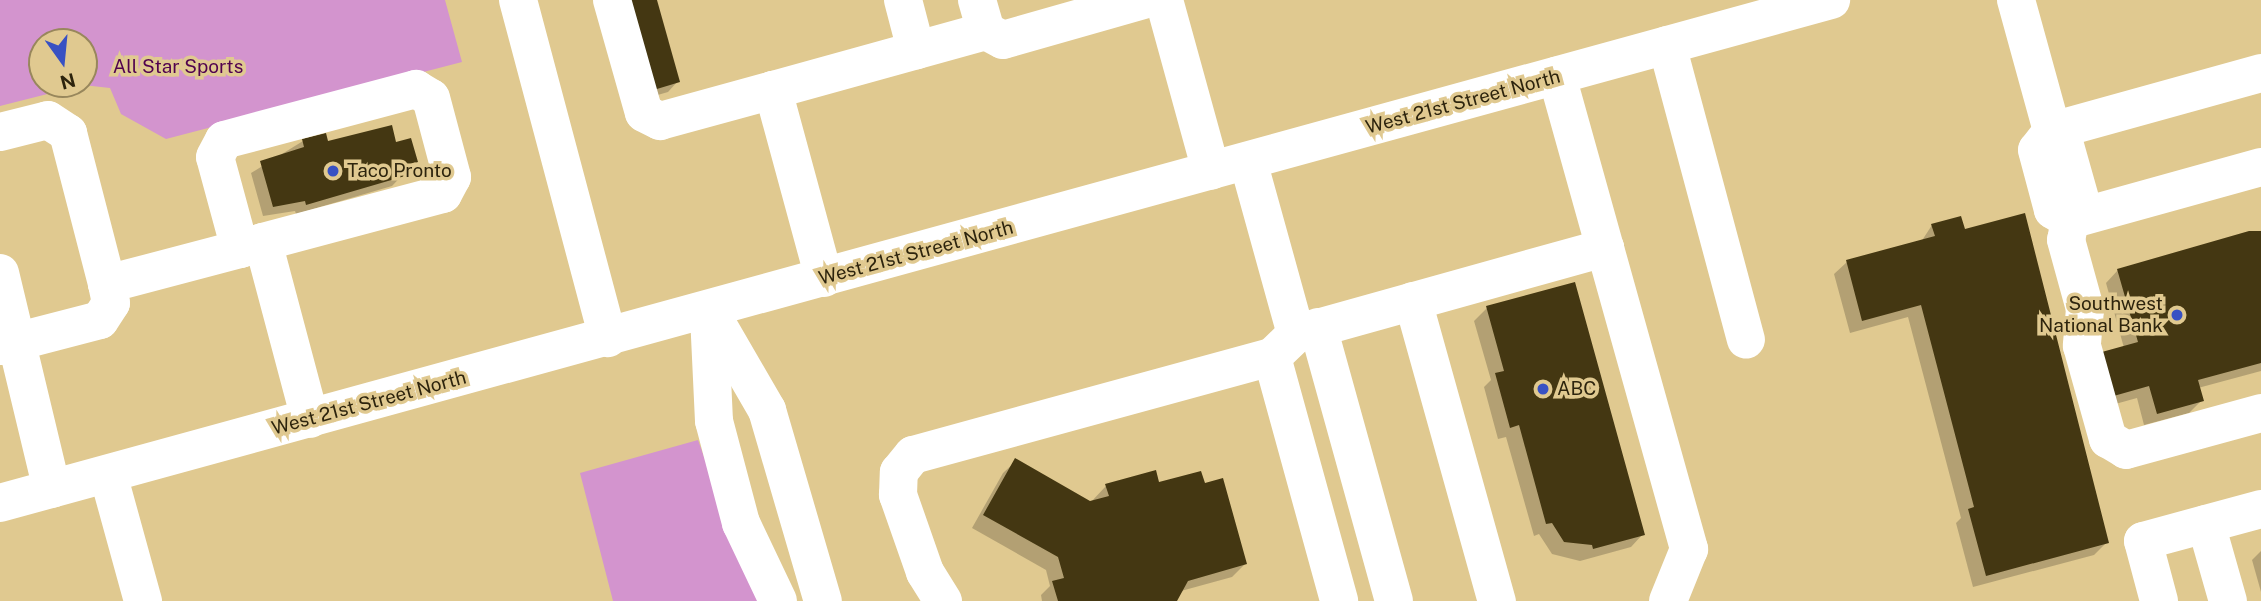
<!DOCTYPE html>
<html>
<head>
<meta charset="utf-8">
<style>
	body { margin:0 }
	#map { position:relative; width:2261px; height:601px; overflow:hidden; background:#e0c990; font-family:"Public Sans",sans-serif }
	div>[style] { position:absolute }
	.green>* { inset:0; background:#d394ce }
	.shadow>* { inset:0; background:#0003 }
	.building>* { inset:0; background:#443712 }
	.minor>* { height:38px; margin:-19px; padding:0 19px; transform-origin:19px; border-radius:19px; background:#fff }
	.major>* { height:38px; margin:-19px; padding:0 19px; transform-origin:19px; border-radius:19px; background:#fff }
	.dots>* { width:19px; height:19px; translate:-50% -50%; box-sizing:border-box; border:4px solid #e0c990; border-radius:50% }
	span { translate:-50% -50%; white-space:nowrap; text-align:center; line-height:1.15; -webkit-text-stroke:7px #e0c990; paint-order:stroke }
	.park-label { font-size:19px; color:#50024e }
	.street-label { font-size:19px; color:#2d240d }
	.poi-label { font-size:19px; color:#2d240d }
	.left { translate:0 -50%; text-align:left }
	.right { translate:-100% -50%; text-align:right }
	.north { position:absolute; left:28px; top:28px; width:70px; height:70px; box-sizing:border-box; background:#e0c990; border:2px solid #98875c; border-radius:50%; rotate:165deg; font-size:19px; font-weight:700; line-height:28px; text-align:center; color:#2d240d }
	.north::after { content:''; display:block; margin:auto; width:24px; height:32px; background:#3851c3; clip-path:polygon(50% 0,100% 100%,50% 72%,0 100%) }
</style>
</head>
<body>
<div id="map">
	<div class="green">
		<i style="clip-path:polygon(evenodd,0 0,445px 0,462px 62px,166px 139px,121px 114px,110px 88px,83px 85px,0 106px,0 0,42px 42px,84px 42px,84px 84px,42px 84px,42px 42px)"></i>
		<i style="clip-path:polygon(698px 440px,748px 580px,762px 601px,613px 601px,580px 473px)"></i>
	</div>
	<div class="shadow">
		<i style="clip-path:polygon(655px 0,678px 81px,668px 92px,637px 101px)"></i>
		<i style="clip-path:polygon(303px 141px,395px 144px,416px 161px,392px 186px,296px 214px,295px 211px,263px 216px,251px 173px)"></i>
		<i style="clip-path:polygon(1932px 225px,1964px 231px,2107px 542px,2094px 555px,1973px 587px,1956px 523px,1961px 518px,1908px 317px,1850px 333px,1834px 274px,1847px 262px,1921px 242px)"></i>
		<i style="clip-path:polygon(2261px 231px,2261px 371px,2198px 388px,2202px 400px,2189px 413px,2144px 425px,2137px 398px,2090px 411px,2124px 348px,2106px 283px,2118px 270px)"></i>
		<i style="clip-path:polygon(1574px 284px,1643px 534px,1631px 547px,1580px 561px,1552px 554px,1539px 534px,1534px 536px,1506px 437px,1498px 439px,1484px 387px,1491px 380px,1474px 321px,1487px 308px)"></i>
		<i style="clip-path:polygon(1016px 461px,1090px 503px,1106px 486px,1204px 485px,1245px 564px,1232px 577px,1181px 591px,1175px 601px,1042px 601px,1041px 595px,1050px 586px,1046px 570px,972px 528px,1003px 473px)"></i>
		<i style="clip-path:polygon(2261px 551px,2261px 592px,2252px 560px)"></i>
	</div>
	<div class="building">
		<i style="clip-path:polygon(621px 0,657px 0,680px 82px,647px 92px)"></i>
		<i style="clip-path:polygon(392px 125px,396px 142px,411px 138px,418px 162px,402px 166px,405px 176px,306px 205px,305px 201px,273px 207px,260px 161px,304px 147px,302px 139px,326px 133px,328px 141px)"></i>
		<i style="clip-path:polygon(2025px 213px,2109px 543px,1986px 576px,1968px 509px,1974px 507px,1921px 305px,1862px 321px,1846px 260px,1935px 236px,1931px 224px,1961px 216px,1965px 229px)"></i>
		<i style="clip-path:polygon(2249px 231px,2261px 231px,2261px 363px,2198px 380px,2204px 401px,2157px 414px,2149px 386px,2103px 399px,2091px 355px,2138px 342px,2117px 269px)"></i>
		<i style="clip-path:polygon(1575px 282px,1645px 535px,1593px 549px,1592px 545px,1564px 542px,1552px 523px,1546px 524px,1519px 425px,1510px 428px,1495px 373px,1504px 371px,1486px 306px)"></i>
		<i style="clip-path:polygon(1015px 458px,1090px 501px,1109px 496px,1105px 484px,1156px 470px,1159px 482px,1201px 471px,1205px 483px,1223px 478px,1247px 564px,1188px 581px,1177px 601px,1058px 601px,1052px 581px,1064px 578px,1058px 557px,983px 515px)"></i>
	</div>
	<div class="minor">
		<i style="left:518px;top:0;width:350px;rotate:75.1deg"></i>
		<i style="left:612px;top:0;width:117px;rotate:74.2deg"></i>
		<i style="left:644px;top:113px;width:18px;rotate:27deg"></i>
		<i style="left:660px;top:121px;width:117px;rotate:-15.3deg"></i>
		<i style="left:903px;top:0;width:52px;rotate:75.4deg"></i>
		<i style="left:977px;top:0;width:32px;rotate:74deg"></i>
		<i style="left:986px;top:31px;width:19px;rotate:28deg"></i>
		<i style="left:1003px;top:40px;width:146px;rotate:-15.9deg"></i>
		<i style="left:1164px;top:0;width:177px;rotate:74.6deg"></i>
		<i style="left:2016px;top:0;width:136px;rotate:74.6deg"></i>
		<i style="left:2052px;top:131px;width:16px;rotate:43deg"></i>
		<i style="left:2064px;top:142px;width:62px;rotate:74.2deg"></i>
		<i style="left:2081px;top:202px;width:21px;rotate:121deg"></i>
		<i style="left:2070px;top:220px;width:20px;rotate:101deg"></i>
		<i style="left:2066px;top:240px;width:72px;rotate:74.6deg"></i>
		<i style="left:2085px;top:309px;width:37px;rotate:95deg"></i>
		<i style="left:2082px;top:346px;width:97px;rotate:74.4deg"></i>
		<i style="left:2108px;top:439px;width:21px;rotate:31deg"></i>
		<i style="left:2126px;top:450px;width:140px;rotate:-15.3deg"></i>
		<i style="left:1667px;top:45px;width:305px;rotate:75deg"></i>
		<i style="left:2261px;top:73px;width:217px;rotate:164.5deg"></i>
		<i style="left:2052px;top:131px;width:24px;rotate:128deg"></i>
		<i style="left:2037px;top:150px;width:62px;rotate:75.1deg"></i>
		<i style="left:2053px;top:210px;width:20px;rotate:30deg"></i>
		<i style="left:2070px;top:220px;width:198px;rotate:-15.5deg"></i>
		<i style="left:0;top:132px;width:49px;rotate:-14deg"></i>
		<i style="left:48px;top:120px;width:24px;rotate:33deg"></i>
		<i style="left:68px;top:133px;width:156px;rotate:75.5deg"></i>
		<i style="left:1248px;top:161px;width:180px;rotate:74.5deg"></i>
		<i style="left:1296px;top:334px;width:33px;rotate:136deg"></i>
		<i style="left:1272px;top:357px;width:253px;rotate:74.6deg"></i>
		<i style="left:263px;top:242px;width:24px;rotate:163deg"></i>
		<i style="left:240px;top:249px;width:95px;rotate:-105.2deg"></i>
		<i style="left:215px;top:157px;width:19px;rotate:-62deg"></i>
		<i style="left:224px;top:140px;width:199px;rotate:-14.9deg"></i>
		<i style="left:416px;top:89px;width:17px;rotate:31deg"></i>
		<i style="left:431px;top:98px;width:82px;rotate:75.1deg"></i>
		<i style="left:452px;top:177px;width:19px;rotate:118deg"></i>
		<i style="left:443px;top:194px;width:186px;rotate:165.1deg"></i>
		<i style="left:263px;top:242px;width:183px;rotate:75.1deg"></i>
		<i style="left:1605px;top:248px;width:313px;rotate:74.4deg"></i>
		<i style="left:1689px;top:549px;width:56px;rotate:112deg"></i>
		<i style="left:0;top:273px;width:222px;rotate:76.5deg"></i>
		<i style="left:824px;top:278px;width:195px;rotate:-105.2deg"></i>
		<i style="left:773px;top:90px;width:221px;rotate:-15.5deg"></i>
		<i style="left:1413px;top:301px;width:312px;rotate:74.4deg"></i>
		<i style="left:709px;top:310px;width:116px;rotate:59.9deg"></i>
		<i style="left:767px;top:410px;width:199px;rotate:73.7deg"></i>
		<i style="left:709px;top:315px;width:106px;rotate:87.3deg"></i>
		<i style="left:714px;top:421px;width:106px;rotate:75.2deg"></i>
		<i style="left:741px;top:523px;width:86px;rotate:64.6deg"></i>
		<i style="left:1318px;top:327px;width:284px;rotate:74.5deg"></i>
		<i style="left:1296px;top:334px;width:321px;rotate:-15.6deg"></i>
		<i style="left:1605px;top:248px;width:179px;rotate:-105.6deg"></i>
		<i style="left:0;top:346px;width:103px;rotate:-14.6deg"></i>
		<i style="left:100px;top:320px;width:20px;rotate:-57deg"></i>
		<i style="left:111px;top:303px;width:19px;rotate:-102deg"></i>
		<i style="left:107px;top:284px;width:138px;rotate:-14.7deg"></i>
		<i style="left:108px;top:474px;width:132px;rotate:74.6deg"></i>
		<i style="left:2206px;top:524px;width:80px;rotate:74.1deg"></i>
		<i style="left:943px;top:601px;width:34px;rotate:-122deg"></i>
		<i style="left:925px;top:572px;width:82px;rotate:-109.3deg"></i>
		<i style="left:898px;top:495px;width:23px;rotate:-88deg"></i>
		<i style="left:899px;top:472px;width:22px;rotate:-51deg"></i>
		<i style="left:913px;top:455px;width:372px;rotate:-15.3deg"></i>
		<i style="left:2159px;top:601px;width:62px;rotate:-104.9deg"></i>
		<i style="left:2143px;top:541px;width:122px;rotate:-15.2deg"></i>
	</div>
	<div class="major">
		<i style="left:0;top:503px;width:1899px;rotate:-15.36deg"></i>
	</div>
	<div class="dots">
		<i style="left:333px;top:171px;background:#3851c3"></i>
		<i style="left:2177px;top:315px;background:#3851c3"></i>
		<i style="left:1543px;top:389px;background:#3851c3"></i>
	</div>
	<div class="park-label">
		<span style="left:178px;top:67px">All Star Sports</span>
	</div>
	<div class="street-label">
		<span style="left:1463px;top:102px;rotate:-15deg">West 21st Street North</span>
		<span style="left:916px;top:253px;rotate:-15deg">West 21st Street North</span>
		<span style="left:369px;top:403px;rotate:-15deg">West 21st Street North</span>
	</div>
	<div class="poi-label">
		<span class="left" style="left:347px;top:171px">Taco Pronto</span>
		<span class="right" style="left:2163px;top:315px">Southwest<br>National Bank</span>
		<span class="left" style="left:1557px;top:389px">ABC</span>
	</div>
	<div class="north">N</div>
</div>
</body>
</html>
